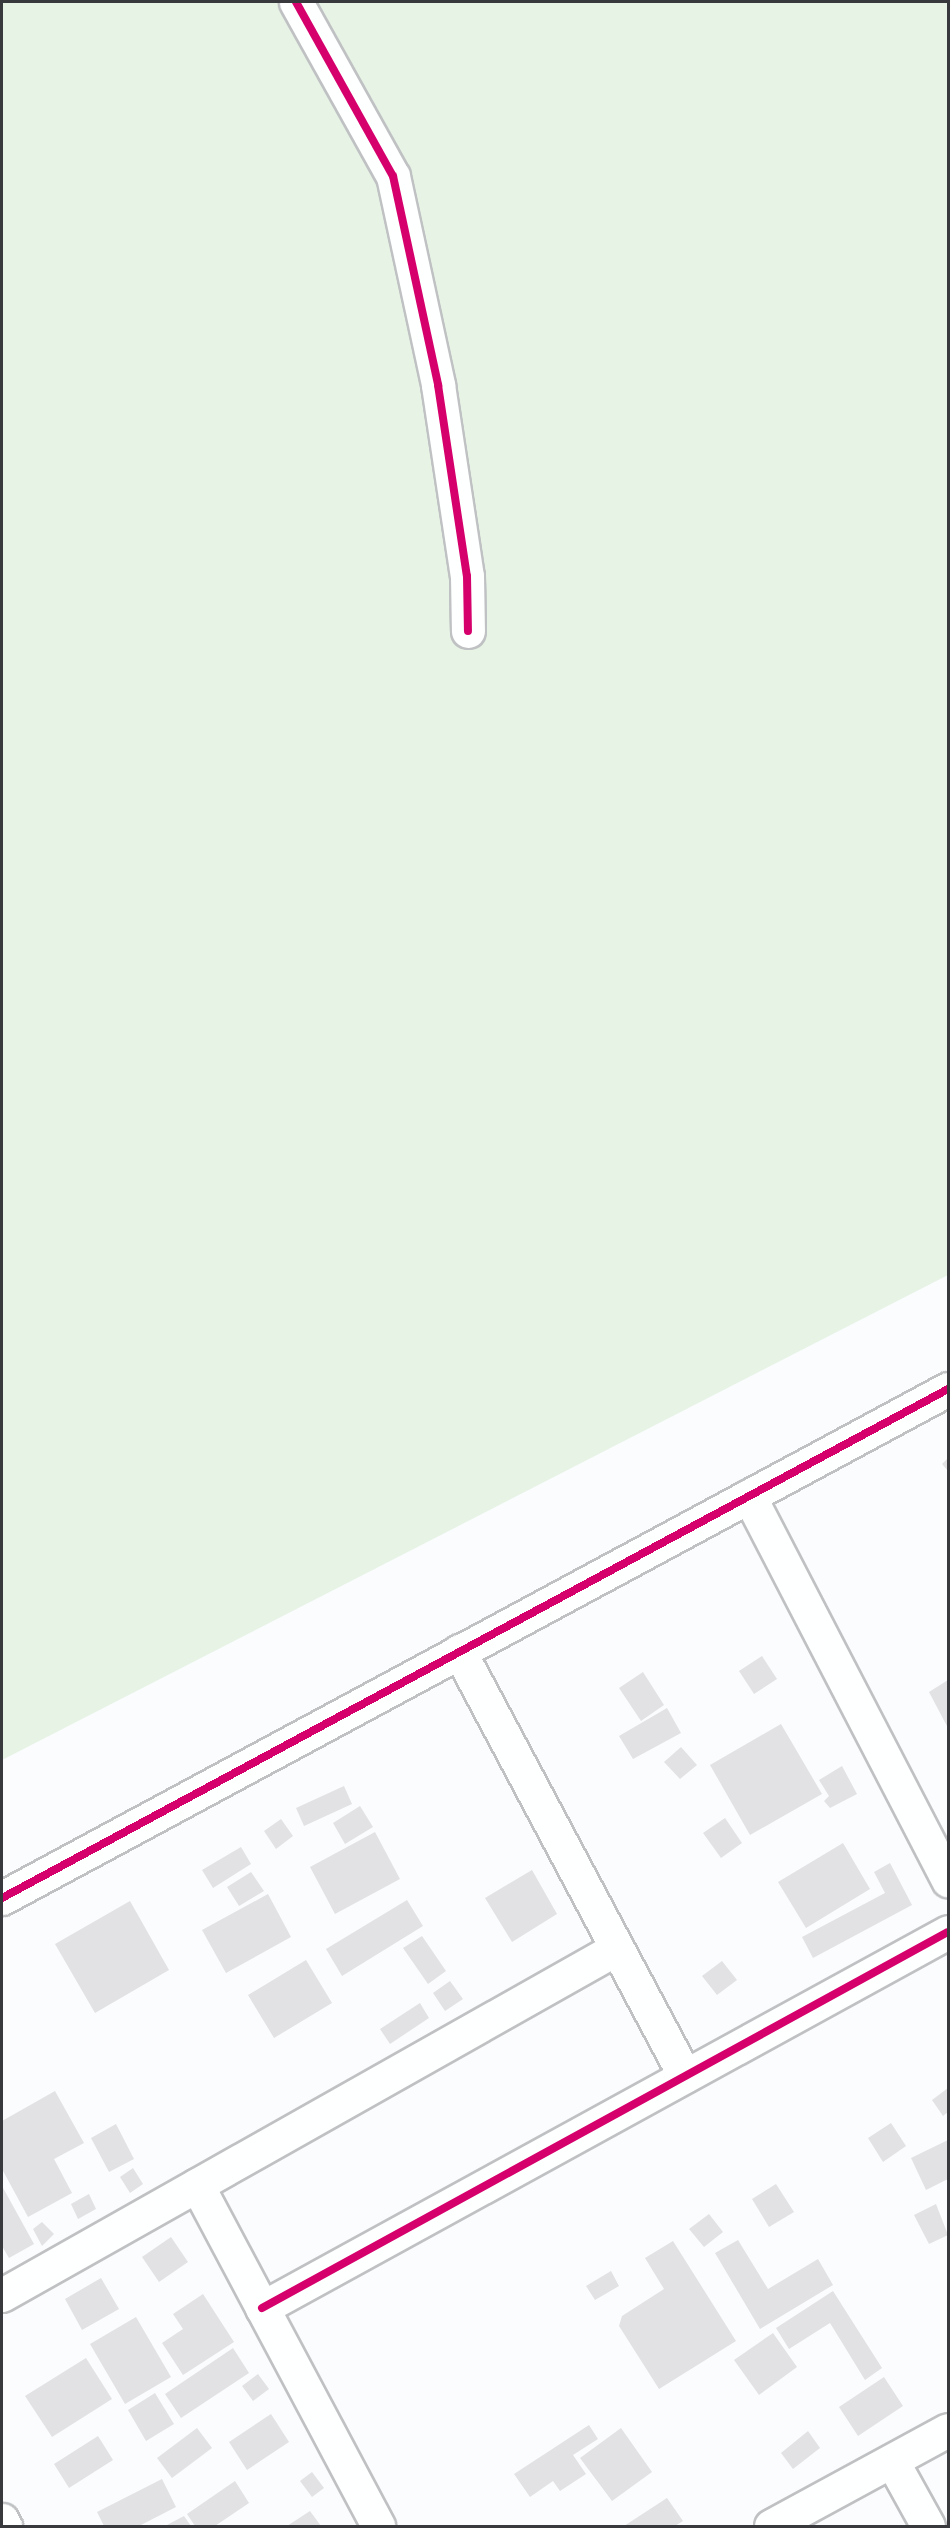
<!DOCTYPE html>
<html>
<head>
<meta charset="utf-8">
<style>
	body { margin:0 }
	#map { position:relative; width:950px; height:2528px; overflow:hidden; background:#fafcfe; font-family:Cabin,sans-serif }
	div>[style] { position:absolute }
	.green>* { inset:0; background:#e7f3e5 }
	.building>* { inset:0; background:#e2e2e5 }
	.roads { filter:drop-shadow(2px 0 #bfc1c3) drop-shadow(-2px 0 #bfc1c3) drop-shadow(0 2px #bfc1c3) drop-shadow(0 -2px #bfc1c3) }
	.street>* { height:33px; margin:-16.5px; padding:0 16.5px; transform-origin:16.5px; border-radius:16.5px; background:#feffff }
	.cycleway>* { height:8px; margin:-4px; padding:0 4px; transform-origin:4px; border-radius:4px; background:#d6006c }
	span { translate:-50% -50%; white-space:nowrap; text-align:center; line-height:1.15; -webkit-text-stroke:5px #f9fbff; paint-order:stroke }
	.frame { position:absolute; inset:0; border:3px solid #37393c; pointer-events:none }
</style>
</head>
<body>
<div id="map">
	<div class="green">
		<i style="clip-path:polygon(2px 2px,948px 2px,948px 1275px,2px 1760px)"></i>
	</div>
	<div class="building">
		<i style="clip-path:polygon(948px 1458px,948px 1471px,942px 1464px)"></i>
		<i style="clip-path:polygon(762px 1656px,777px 1679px,754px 1694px,739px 1671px)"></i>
		<i style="clip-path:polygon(643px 1672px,664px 1705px,641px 1721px,619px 1688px)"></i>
		<i style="clip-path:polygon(948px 1680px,948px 1728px,929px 1692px)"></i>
		<i style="clip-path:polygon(667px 1708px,681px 1733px,633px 1759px,619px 1736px)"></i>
		<i style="clip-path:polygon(781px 1724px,822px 1794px,750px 1835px,710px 1765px)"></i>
		<i style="clip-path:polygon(681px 1747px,697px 1765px,680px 1779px,664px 1762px)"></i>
		<i style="clip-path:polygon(842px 1766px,857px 1794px,830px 1808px,824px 1801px,829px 1796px,819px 1780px)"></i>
		<i style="clip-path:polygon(344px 1786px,352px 1804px,304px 1826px,296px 1808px)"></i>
		<i style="clip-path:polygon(360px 1806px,373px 1827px,345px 1844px,333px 1823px)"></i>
		<i style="clip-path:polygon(725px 1818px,742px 1843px,721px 1858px,703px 1833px)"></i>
		<i style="clip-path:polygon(281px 1819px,293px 1836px,276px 1849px,264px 1831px)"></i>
		<i style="clip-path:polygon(375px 1832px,400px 1879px,335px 1914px,310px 1867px)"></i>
		<i style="clip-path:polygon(843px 1843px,870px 1889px,806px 1928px,778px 1882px)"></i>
		<i style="clip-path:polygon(241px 1847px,251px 1864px,213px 1888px,202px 1870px)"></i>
		<i style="clip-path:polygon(890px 1863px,912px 1905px,813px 1958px,802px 1937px,885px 1893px,874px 1872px)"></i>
		<i style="clip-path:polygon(532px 1870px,557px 1914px,512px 1942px,485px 1898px)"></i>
		<i style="clip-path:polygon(251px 1872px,264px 1891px,239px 1906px,227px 1887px)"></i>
		<i style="clip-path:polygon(268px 1894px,291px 1937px,226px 1973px,202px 1930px)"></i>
		<i style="clip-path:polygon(407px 1900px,423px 1926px,342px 1976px,326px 1949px)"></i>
		<i style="clip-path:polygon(130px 1901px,169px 1970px,95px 2013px,55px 1944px)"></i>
		<i style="clip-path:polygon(422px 1936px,446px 1971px,428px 1984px,403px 1948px)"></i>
		<i style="clip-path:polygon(306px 1960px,332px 2003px,274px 2038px,248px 1995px)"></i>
		<i style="clip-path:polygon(722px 1961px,737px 1980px,717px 1995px,702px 1976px)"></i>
		<i style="clip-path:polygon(450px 1981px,463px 1999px,445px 2011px,433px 1993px)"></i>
		<i style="clip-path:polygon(420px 2003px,429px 2018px,390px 2044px,380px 2029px)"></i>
		<i style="clip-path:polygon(948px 2088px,948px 2112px,943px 2116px,932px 2100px)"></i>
		<i style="clip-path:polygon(55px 2091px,84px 2143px,54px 2159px,72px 2193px,28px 2217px,2px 2169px,2px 2121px)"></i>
		<i style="clip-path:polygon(891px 2123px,906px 2146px,883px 2162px,868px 2138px)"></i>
		<i style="clip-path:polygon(116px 2124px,134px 2159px,109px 2172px,91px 2138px)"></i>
		<i style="clip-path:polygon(948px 2140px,948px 2179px,926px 2190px,911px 2158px)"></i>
		<i style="clip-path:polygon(133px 2168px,143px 2184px,130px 2193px,120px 2177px)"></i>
		<i style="clip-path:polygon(776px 2184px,794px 2212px,769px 2227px,752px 2199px)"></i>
		<i style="clip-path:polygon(2px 2186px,34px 2244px,9px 2258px,2px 2246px)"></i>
		<i style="clip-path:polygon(89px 2194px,96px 2209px,78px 2219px,71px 2204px)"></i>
		<i style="clip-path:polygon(936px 2204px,948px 2235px,929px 2244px,914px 2215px)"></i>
		<i style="clip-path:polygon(709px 2214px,723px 2232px,704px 2247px,689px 2229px)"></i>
		<i style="clip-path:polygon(42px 2222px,54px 2234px,42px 2246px,33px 2229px)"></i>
		<i style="clip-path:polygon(171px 2237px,188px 2262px,159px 2282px,142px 2257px)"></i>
		<i style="clip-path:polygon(738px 2240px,768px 2289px,818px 2259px,833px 2285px,760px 2329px,715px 2253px)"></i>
		<i style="clip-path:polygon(673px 2241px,736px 2341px,659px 2389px,619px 2326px,622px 2316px,664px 2289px,645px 2258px)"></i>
		<i style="clip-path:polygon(611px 2271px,619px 2286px,595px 2300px,586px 2286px)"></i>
		<i style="clip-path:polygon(101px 2278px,119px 2309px,82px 2330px,65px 2299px)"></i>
		<i style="clip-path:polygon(833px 2291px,882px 2368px,865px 2380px,830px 2323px,789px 2349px,776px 2328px)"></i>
		<i style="clip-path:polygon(203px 2294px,234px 2342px,183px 2375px,162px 2343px,183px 2329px,173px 2314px)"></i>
		<i style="clip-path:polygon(136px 2317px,171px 2377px,125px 2404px,90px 2344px)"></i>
		<i style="clip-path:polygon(773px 2333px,797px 2367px,759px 2395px,734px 2360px)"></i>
		<i style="clip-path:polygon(233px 2348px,249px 2373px,181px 2418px,165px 2394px)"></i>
		<i style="clip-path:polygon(86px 2358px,112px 2399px,52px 2437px,25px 2396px)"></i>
		<i style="clip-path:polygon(258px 2374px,269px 2389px,253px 2401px,242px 2386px)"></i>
		<i style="clip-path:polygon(884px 2377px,903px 2406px,858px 2436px,839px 2407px)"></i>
		<i style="clip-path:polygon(155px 2393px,174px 2424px,146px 2441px,128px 2410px)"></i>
		<i style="clip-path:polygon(271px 2414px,289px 2442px,247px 2470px,229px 2442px)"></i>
		<i style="clip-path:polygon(589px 2425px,598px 2439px,573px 2455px,586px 2474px,560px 2491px,553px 2481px,530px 2497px,514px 2474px)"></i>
		<i style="clip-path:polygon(197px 2428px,212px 2448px,172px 2478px,157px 2458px)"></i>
		<i style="clip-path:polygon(621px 2428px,652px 2472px,612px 2501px,580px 2458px)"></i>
		<i style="clip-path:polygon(808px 2431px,820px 2448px,793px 2469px,781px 2453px)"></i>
		<i style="clip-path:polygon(98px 2436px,113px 2460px,69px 2488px,54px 2464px)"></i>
		<i style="clip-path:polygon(312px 2472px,324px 2488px,312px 2497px,300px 2481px)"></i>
		<i style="clip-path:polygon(162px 2479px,176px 2507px,139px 2526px,104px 2526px,97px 2512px)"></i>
		<i style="clip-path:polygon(235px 2481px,249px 2503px,215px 2526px,195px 2526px,187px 2514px)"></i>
		<i style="clip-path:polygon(667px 2498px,683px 2521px,675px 2526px,624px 2526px)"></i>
		<i style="clip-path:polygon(310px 2511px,321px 2526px,287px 2526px)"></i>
		<i style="clip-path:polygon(184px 2516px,191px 2526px,165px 2526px)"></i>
	</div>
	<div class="roads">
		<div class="street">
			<i style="left:296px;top:2px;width:199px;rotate:60.9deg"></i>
			<i style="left:393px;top:176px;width:214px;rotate:77.8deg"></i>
			<i style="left:438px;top:385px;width:193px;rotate:81.4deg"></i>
			<i style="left:467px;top:576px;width:55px;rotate:89deg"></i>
			<i style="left:749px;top:1496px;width:433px;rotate:62.6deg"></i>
			<i style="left:459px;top:1651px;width:481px;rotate:62deg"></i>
			<i style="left:2px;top:1898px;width:1074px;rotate:-28.28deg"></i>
			<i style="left:197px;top:2185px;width:386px;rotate:62deg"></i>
			<i style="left:2px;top:2295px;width:706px;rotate:-29.43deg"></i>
			<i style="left:262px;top:2308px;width:782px;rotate:-28.73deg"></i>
			<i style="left:892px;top:2461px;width:74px;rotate:61deg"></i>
			<i style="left:2px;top:2520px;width:7px;rotate:63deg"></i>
			<i style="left:771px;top:2526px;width:201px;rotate:-28.5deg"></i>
		</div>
	</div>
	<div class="cycleway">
		<i style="left:296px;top:2px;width:199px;rotate:60.9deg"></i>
		<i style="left:393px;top:176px;width:214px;rotate:77.8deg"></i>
		<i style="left:438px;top:385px;width:193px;rotate:81.4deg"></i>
		<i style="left:467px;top:576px;width:55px;rotate:89deg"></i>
		<i style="left:2px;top:1898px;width:1074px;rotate:-28.28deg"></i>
		<i style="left:262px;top:2308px;width:782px;rotate:-28.73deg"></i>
	</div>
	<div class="frame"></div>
</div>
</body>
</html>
